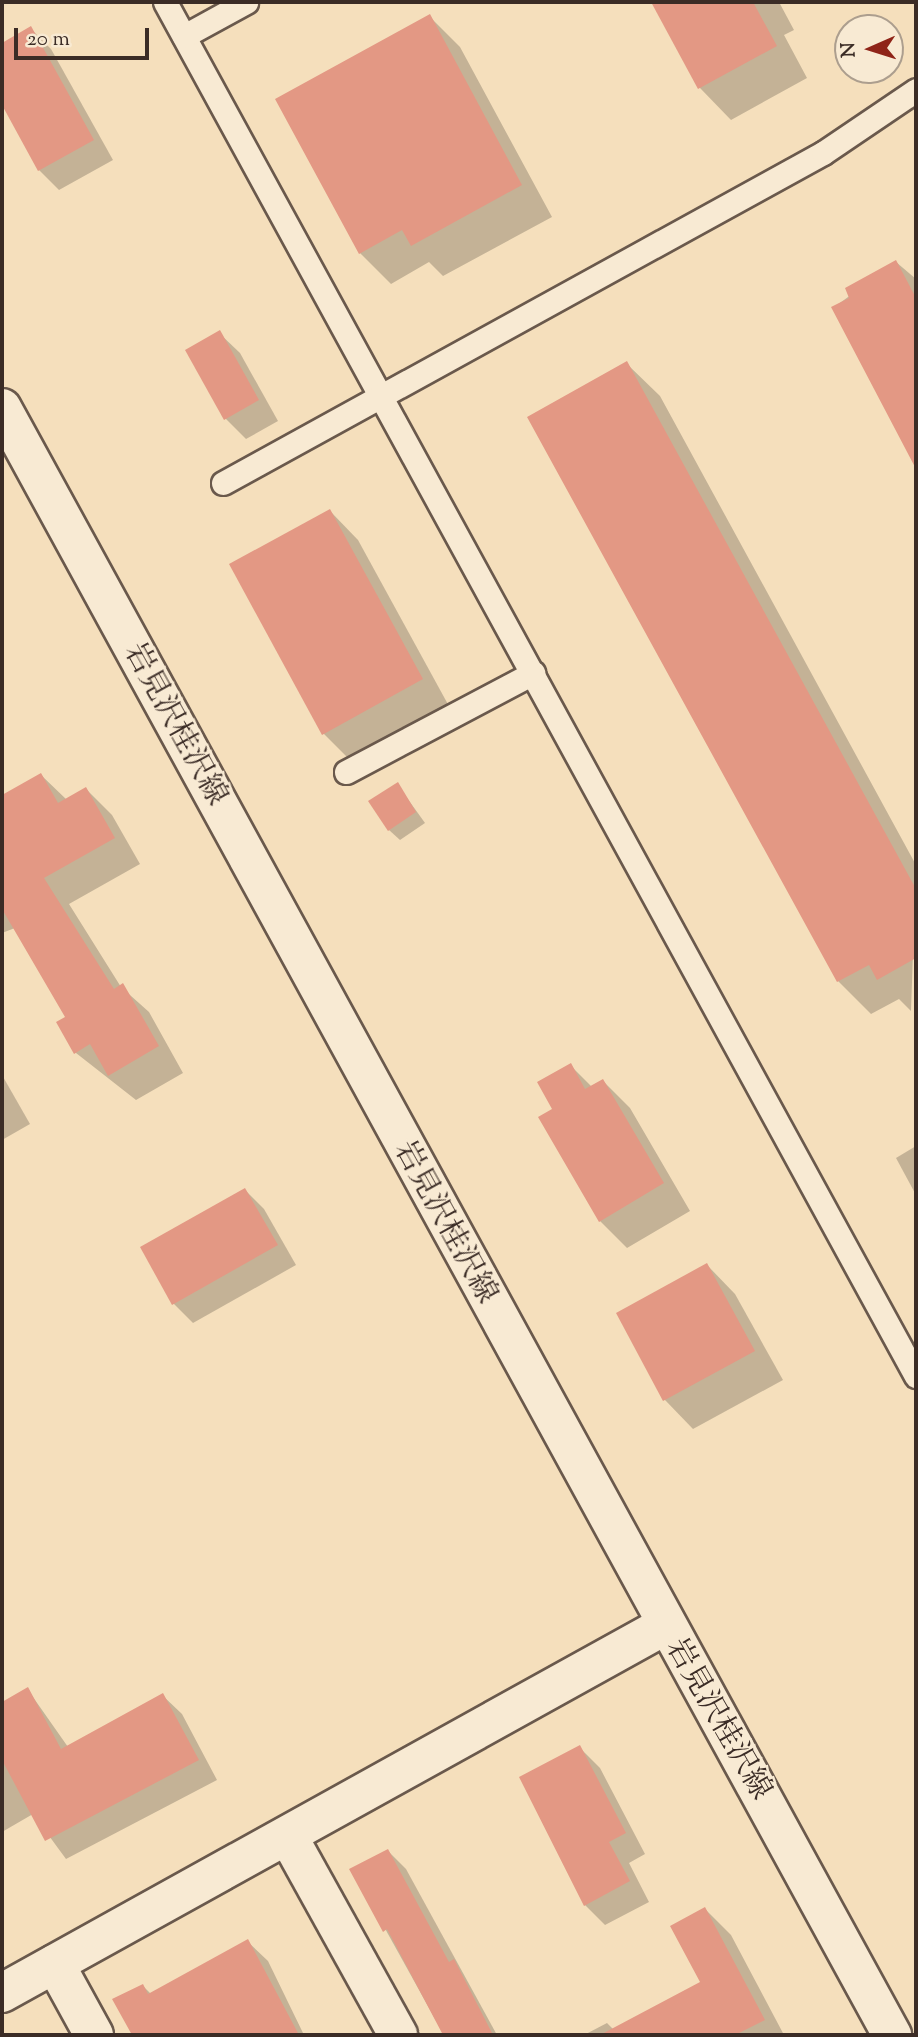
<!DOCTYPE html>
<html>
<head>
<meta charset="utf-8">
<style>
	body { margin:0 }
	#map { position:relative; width:918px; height:2037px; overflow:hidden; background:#f5dfbc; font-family:"Sorts Mill Goudy","Noto Serif JP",serif }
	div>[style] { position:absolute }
	.shadow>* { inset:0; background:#0003 }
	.building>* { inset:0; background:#e39884 }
	.roads { filter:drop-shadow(2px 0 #6a594c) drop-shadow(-2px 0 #6a594c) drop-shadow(0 2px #6a594c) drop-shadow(0 -2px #6a594c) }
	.lane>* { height:23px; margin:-11.5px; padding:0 11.5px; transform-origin:11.5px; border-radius:11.5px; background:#f8ead3 }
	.street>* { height:38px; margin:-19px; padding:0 19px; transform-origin:19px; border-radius:19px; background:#f8ead3 }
	.secondary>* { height:38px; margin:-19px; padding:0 19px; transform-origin:19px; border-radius:19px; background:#f8ead3 }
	span { translate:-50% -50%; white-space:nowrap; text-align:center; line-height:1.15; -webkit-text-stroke:5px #f8ead3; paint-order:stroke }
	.street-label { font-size:30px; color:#3b2c26 }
	.frame { position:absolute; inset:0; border:4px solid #3b2c26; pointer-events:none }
	.north { position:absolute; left:834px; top:14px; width:70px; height:70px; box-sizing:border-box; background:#f8ead3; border:2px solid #ac9e8e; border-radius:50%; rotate:267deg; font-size:19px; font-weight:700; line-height:28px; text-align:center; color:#3b2c26 }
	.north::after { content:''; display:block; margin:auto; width:24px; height:32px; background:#8f2418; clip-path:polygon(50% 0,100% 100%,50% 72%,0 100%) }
	.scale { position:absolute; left:14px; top:28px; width:135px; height:32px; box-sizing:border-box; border:4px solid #3b2c26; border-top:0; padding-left:9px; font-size:21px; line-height:24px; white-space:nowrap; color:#3b2c26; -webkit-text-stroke:5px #f8ead3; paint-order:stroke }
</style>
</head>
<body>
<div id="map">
	<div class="shadow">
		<i style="clip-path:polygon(653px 2px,779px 2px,794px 30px,784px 35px,807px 78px,731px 120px,700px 88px)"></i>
		<i style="clip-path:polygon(429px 16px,460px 47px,552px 217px,443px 276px,429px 262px,391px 284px,360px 253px)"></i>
		<i style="clip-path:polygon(31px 29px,51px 49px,113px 160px,59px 190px,39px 170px,2px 102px,2px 45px)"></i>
		<i style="clip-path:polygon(896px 262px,916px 279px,916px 465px,833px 308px)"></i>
		<i style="clip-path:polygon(219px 333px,240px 353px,278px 421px,246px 439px,226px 419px)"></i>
		<i style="clip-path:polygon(627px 364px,660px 396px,916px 865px,911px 1011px,899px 999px,871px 1014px,838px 981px)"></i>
		<i style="clip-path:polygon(330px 511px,358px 540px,450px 708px,352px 762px,324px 734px)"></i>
		<i style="clip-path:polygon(41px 775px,67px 800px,86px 789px,112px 815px,140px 864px,69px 904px,121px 987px,149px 1012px,183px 1073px,136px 1100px,76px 1053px,67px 1018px,15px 928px,2px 933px,2px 797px)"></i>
		<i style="clip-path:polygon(397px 784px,425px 823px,400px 840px,389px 830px)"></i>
		<i style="clip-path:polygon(571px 1066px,592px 1087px,603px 1081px,630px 1108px,690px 1211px,627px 1248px,600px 1221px,554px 1109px)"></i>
		<i style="clip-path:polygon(2px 1075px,30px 1124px,2px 1140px)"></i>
		<i style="clip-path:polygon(916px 1146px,916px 1195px,896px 1158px)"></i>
		<i style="clip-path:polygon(245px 1190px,264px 1209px,296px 1265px,193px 1323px,174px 1304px,142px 1248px)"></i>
		<i style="clip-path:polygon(707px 1265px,735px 1294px,783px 1380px,693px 1429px,665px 1400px,618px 1314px)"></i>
		<i style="clip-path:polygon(28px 1690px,68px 1747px,162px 1695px,182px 1714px,217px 1780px,66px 1859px,33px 1814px,2px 1832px,2px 1704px)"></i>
		<i style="clip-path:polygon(579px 1747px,600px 1768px,645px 1854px,629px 1863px,649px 1902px,605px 1925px,585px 1905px)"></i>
		<i style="clip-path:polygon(388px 1851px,406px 1869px,497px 2035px,444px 2035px,352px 1869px)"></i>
		<i style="clip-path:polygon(705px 1909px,731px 1935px,784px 2035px,584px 2035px,607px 2023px,614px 2030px,702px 1982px)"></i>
		<i style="clip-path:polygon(248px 1942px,268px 1961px,304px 2035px,131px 2031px,143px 1986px,151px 1994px)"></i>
	</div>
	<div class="building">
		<i style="clip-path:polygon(651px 2px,753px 2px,777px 46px,698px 89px)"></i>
		<i style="clip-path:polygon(430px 14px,522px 185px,411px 246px,402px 230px,359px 254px,275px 99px)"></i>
		<i style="clip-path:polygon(31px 26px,94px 140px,38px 171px,2px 105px,2px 43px)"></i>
		<i style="clip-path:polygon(896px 260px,916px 298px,916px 469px,831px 307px,849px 298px,845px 288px)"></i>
		<i style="clip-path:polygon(220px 330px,259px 400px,224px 420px,185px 350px)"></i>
		<i style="clip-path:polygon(627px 361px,916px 889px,916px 958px,877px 980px,869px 965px,837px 982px,527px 417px)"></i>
		<i style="clip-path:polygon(330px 509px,423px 679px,322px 735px,229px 564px)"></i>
		<i style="clip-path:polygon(41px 773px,58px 803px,86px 787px,115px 838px,44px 878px,114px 989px,123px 983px,159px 1046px,108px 1076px,90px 1044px,74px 1054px,56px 1022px,65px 1017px,2px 909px,2px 795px)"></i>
		<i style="clip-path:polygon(398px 782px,416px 812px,388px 831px,368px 801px)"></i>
		<i style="clip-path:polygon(571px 1063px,585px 1089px,603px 1079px,664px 1183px,599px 1222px,538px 1117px,552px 1109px,537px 1082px)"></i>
		<i style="clip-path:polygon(245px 1188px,278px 1245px,172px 1305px,140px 1247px)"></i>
		<i style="clip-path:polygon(707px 1263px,755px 1351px,663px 1401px,616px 1313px)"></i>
		<i style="clip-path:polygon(28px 1687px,61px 1749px,163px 1693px,199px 1760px,45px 1841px,2px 1760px,2px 1702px)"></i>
		<i style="clip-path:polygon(580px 1745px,626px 1833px,609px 1842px,630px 1881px,584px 1906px,519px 1777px)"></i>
		<i style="clip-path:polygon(388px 1849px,449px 1962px,454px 1959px,493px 2035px,443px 2035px,387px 1929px,383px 1932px,349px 1869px)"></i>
		<i style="clip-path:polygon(705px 1907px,765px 2020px,735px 2035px,600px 2035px,700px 1982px,670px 1926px)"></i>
		<i style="clip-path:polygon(248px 1939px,299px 2035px,132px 2035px,112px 1999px,143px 1984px,148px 1994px)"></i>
	</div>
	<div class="roads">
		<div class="lane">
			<i style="left:165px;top:2px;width:1566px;rotate:61.34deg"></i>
			<i style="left:184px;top:36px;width:71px;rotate:-28.7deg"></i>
			<i style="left:223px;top:483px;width:685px;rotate:-28.81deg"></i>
			<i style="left:823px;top:153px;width:112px;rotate:-34.1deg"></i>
			<i style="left:346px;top:772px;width:212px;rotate:-27.9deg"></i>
		</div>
		<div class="street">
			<i style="left:289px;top:1838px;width:225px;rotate:61deg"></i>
			<i style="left:55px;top:1964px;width:81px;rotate:61.2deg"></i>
		</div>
		<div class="secondary">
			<i style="left:2px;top:408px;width:1855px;rotate:61.32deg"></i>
			<i style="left:2px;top:1993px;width:757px;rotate:-29deg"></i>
		</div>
	</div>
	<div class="street-label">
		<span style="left:174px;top:725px;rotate:61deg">岩見沢桂沢線</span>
		<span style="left:444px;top:1223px;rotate:61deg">岩見沢桂沢線</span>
		<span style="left:717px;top:1720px;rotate:60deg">岩見沢桂沢線</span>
	</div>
	<div class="frame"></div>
	<div class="north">N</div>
	<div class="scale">20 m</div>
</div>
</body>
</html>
